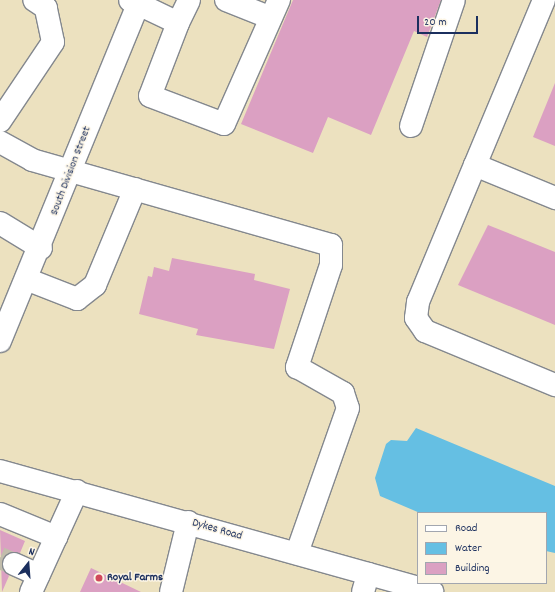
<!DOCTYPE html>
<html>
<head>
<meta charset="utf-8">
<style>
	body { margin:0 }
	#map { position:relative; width:555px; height:592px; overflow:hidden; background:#ece1bf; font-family:Dekko,sans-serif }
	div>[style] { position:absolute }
	.water>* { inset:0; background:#65bfe3 }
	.building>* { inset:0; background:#dba0c2 }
	.minor-tunnel>* { height:22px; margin-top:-11px; transform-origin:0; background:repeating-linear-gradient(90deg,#c2bdac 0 22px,transparent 0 33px) }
	.roads { filter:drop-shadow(1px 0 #84888e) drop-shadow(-1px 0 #84888e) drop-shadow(0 1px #84888e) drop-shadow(0 -1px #84888e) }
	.minor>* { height:22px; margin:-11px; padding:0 11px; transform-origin:11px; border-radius:11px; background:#fff }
	.dots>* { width:11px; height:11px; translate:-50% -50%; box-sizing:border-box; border:2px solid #fcf5e5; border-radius:50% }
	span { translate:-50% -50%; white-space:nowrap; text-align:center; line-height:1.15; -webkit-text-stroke:3px #fcf5e5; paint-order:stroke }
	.street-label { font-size:12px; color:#1b2f5e }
	.poi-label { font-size:12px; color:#1b2f5e; font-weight:700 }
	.left { translate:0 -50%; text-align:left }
	.legend { position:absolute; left:417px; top:512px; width:130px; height:72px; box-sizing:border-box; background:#fcf5e5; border:1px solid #a2a6af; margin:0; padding:5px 7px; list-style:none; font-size:12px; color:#1b2f5e }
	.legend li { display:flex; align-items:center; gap:8px; height:20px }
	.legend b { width:20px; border:1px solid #a2a6af }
	.north { position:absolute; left:8px; top:544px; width:40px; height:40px; -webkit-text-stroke:3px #fcf5e5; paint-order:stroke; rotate:17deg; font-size:11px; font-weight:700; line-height:16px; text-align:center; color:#1b2f5e }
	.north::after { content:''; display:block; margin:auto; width:14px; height:18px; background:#1b2f5e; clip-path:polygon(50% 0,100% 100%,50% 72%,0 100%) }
	.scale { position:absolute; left:417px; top:16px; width:61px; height:18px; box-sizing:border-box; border:2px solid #1b2f5e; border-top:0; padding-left:5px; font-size:12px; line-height:14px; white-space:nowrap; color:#1b2f5e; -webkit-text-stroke:3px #fcf5e5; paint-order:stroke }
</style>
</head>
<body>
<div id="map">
	<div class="water">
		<i style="clip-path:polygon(416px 428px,555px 486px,555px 553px,546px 551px,546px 513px,420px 513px,380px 496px,375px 478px,386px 444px,391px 440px,407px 441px)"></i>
	</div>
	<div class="building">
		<i style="clip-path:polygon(293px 0,441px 0,427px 37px,414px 31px,371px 135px,328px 117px,313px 153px,241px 124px)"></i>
		<i style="clip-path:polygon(555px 83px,555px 146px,533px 137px)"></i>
		<i style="clip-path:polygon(488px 225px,555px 252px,555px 325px,458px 285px)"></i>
		<i style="clip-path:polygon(172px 258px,255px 274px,254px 280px,290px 289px,274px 349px,196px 335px,198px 329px,139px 314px,148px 276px,152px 277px,154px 267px,169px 271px)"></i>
		<i style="clip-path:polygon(0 530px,25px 541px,20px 553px,12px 552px,3px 559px,2px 566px,9px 576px,2px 592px)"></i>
		<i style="clip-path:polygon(91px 568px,141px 592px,80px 592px)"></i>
	</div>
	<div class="minor-tunnel">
		<i style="left:0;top:558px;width:15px;rotate:23deg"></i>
	</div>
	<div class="roads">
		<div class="minor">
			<i style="left:130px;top:0;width:53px;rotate:25.6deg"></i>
			<i style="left:178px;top:23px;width:25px;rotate:-64deg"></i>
			<i style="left:226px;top:0;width:48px;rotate:21.8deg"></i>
			<i style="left:544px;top:0;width:179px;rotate:112.7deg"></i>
			<i style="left:475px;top:165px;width:87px;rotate:22.4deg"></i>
			<i style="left:178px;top:23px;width:78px;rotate:111deg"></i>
			<i style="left:150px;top:96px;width:79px;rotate:20.7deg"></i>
			<i style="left:224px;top:124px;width:136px;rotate:-66.1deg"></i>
			<i style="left:0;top:121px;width:95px;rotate:-56.1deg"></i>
			<i style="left:53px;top:42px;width:35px;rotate:-102deg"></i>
			<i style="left:46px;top:8px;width:14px;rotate:-146deg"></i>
			<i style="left:411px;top:126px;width:133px;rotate:-71.2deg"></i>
			<i style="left:0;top:142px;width:37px;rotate:29deg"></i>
			<i style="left:32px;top:160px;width:311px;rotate:15.9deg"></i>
			<i style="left:331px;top:245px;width:20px;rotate:90deg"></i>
			<i style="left:331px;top:265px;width:108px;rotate:108.4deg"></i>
			<i style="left:297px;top:367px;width:53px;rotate:29.5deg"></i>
			<i style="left:343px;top:393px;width:16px;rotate:72deg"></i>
			<i style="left:348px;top:408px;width:154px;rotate:109.4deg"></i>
			<i style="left:475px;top:165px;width:148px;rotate:112.6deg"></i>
			<i style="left:418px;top:302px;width:16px;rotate:97deg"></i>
			<i style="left:416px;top:318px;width:16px;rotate:55deg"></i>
			<i style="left:425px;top:331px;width:141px;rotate:22.6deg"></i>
			<i style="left:0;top:223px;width:48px;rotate:31.4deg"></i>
			<i style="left:26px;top:279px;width:55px;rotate:21.4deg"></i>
			<i style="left:77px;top:299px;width:23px;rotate:-38deg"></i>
			<i style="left:95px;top:285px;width:104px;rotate:-67.4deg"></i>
			<i style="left:0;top:341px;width:369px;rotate:-67.7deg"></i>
			<i style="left:0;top:471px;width:449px;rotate:15.6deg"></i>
			<i style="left:0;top:514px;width:61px;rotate:22.3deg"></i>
			<i style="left:14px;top:564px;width:27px;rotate:24deg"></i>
			<i style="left:31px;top:592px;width:111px;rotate:-65.5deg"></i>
			<i style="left:171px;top:592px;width:72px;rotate:-76.3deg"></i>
			<i style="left:363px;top:592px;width:19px;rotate:-74deg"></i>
		</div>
	</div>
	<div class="dots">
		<i style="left:99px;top:578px;background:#d1495b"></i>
	</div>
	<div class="street-label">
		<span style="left:71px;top:171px;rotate:-69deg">South Division Street</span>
		<span style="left:217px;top:530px;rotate:16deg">Dykes Road</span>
	</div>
	<div class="poi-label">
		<span class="left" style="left:107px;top:578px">Royal Farms</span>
	</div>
	<ul class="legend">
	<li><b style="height:5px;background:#fff"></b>Road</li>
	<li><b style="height:11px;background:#65bfe3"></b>Water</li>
	<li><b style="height:11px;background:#dba0c2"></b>Building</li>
	</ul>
	<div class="north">N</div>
	<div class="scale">20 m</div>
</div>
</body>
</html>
